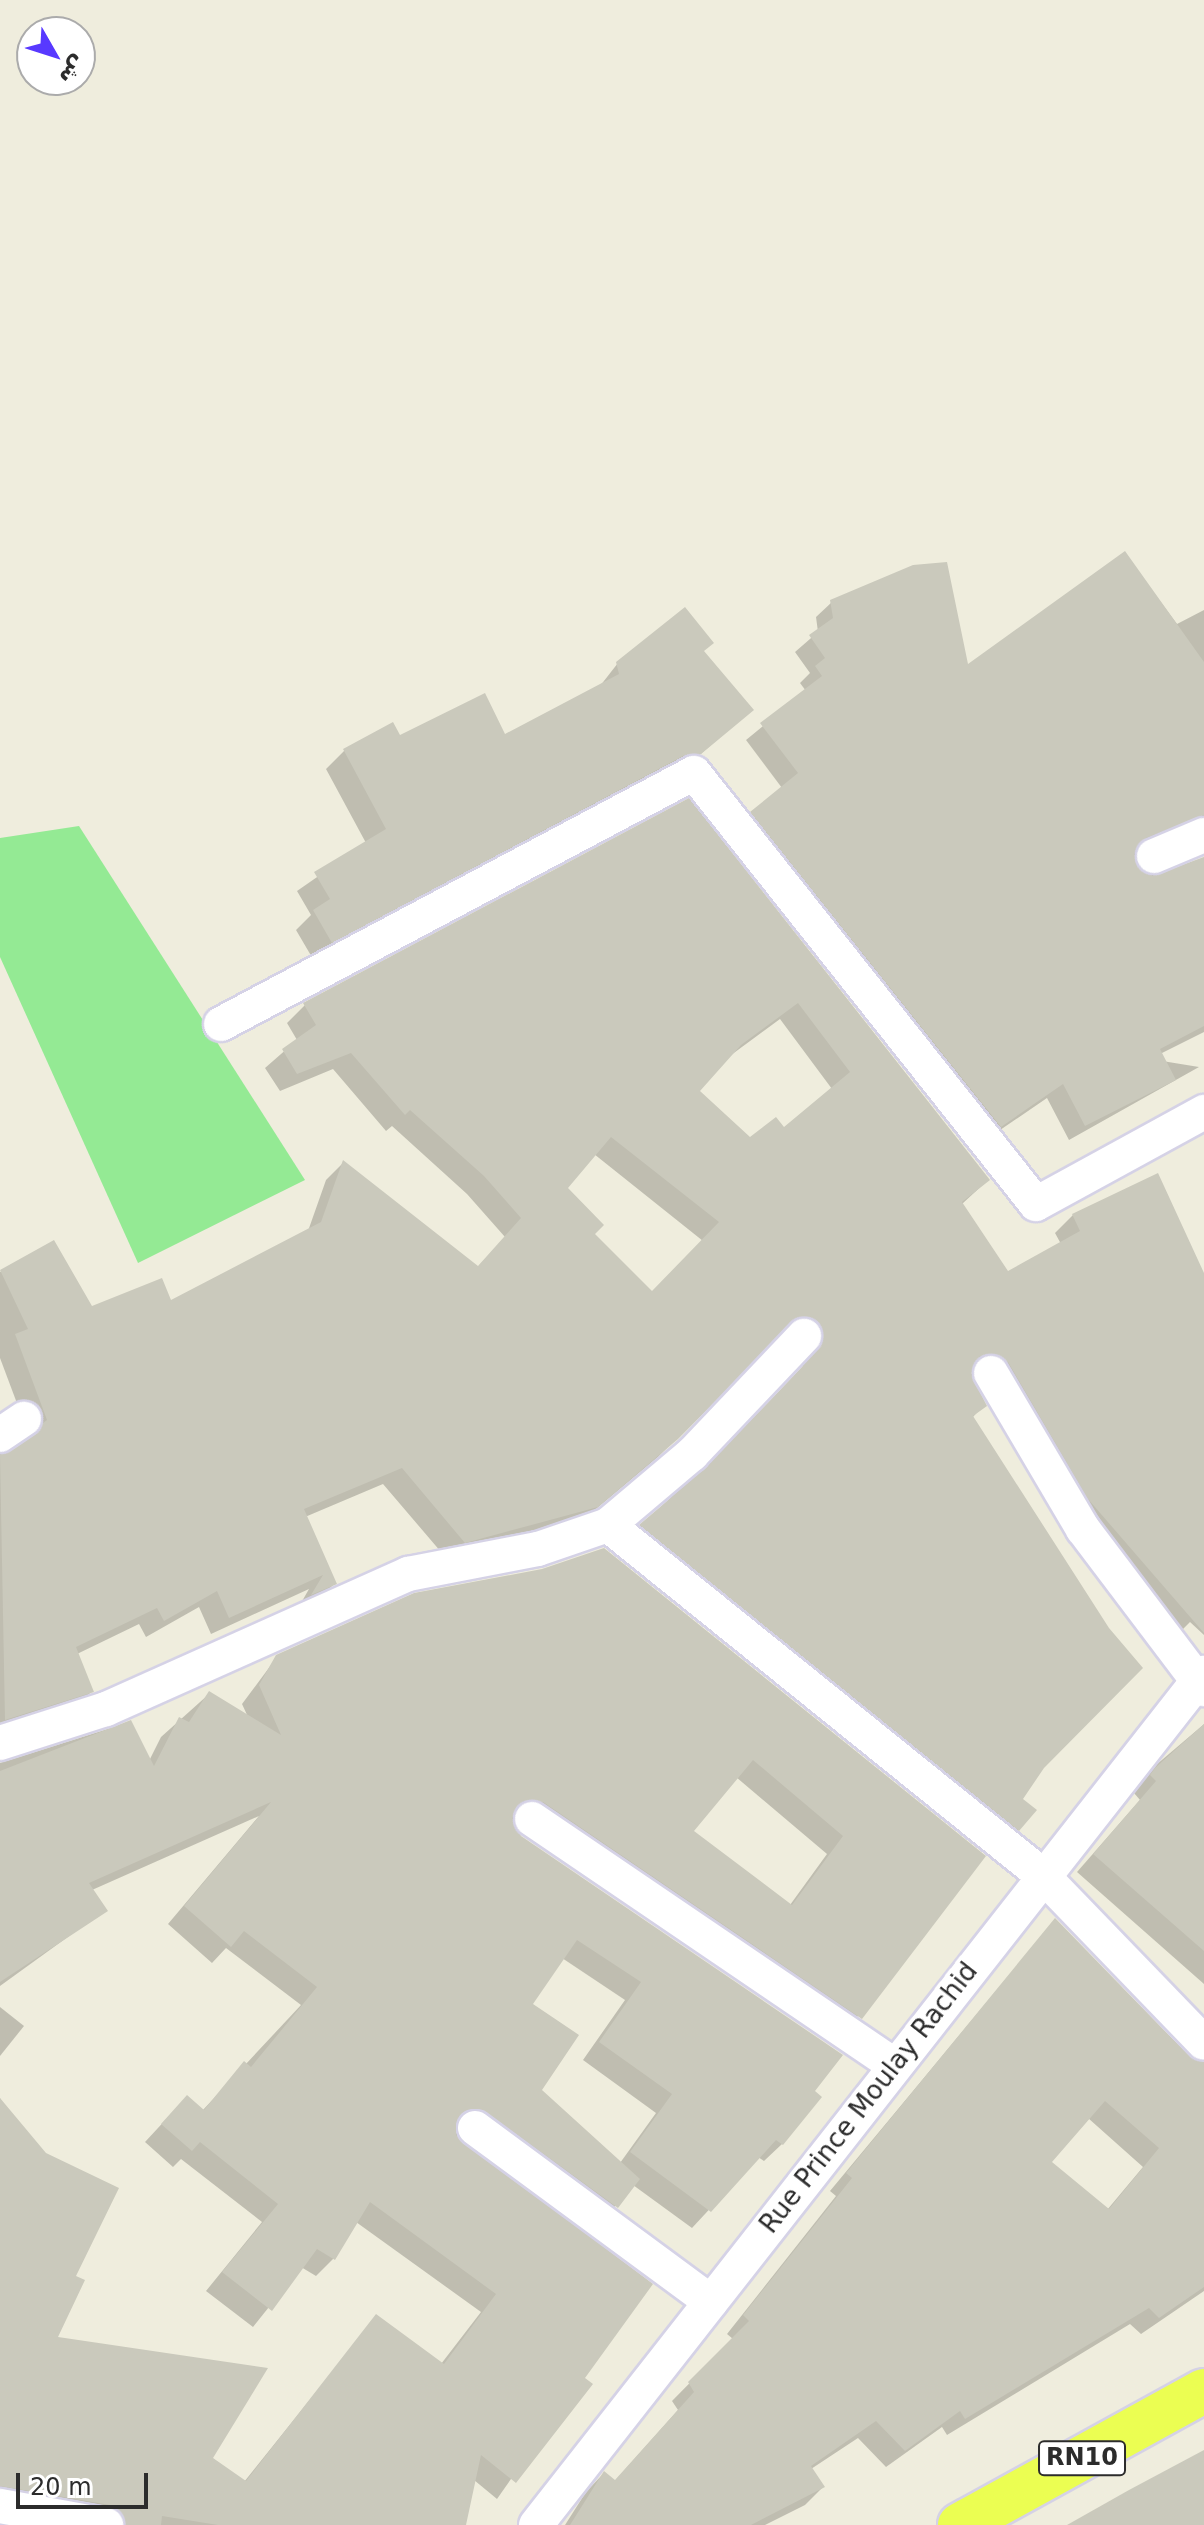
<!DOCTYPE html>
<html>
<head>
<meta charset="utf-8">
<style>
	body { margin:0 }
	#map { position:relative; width:1204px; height:2525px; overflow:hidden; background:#efeddd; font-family:"DejaVu Sans",Cairo,sans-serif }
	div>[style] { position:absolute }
	.green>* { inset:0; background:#94ea94 }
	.shadow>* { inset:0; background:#0003 }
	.building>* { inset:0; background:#cac9bc }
	.roads { filter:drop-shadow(2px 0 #d5d2e6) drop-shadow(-2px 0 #d5d2e6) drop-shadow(0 2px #d5d2e6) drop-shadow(0 -2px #d5d2e6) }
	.street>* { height:34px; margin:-17px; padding:0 17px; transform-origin:17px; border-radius:17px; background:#fff }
	.primary>* { height:44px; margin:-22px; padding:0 22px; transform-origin:22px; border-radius:22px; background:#ebfe52 }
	span { translate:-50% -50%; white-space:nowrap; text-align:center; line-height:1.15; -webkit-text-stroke:7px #fff; paint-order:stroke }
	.shield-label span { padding:2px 6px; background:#fff; border:2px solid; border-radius:6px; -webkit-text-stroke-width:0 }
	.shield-label { font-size:24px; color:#2c2c2c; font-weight:700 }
	.street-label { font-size:26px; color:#2c2c2c }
	.north { position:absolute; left:16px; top:16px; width:80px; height:80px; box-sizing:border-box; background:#fff; border:2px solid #ababab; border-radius:50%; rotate:129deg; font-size:22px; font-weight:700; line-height:32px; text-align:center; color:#2c2c2c }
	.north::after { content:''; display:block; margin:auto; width:28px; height:36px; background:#5839ff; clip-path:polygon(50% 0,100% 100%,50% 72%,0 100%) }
	.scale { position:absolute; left:16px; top:2473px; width:132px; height:36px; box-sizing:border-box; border:4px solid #2c2c2c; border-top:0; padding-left:10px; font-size:24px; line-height:28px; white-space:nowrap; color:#2c2c2c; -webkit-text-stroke:6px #fff; paint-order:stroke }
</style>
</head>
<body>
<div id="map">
	<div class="green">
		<i style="clip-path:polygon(79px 826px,305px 1180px,138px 1263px,0 957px,0 838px)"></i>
	</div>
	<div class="shadow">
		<i style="clip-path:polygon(1125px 554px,1177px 624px,1204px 610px,1204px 846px,1140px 849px,1133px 866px,1161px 877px,1204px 859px,1204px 1032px,1150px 1059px,1199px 1067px,1069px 1140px,1047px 1098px,984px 1141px,736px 829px,782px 788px,746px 740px,806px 691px,800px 683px,810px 673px,795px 652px,818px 632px,816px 617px,832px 602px,966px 667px)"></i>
		<i style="clip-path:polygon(702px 652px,751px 710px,680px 772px,313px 959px,296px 930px,311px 915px,297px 891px,366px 843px,326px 769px,344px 751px,399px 737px,504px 737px,600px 686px,618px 663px)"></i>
		<i style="clip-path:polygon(evenodd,688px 801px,988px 1180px,962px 1204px,1007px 1274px,1061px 1244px,1055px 1233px,1073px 1215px,1204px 1277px,1204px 1635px,1190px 1622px,1175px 1637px,984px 1373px,971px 1372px,984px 1405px,972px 1418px,1042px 1767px,1020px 1799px,1018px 1830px,1000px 1847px,624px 1543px,802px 1370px,806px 1347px,780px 1333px,658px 1457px,578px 1524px,447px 1559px,383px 1484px,305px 1517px,335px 1583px,317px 1601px,297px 1610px,309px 1589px,211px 1634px,199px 1607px,146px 1637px,139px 1624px,77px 1654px,92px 1691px,74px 1709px,0 1733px,0 1453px,12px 1454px,30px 1438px,0 1358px,0 1272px,53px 1242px,91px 1309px,170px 1303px,308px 1231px,326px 1180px,343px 1163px,477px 1268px,505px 1237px,467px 1194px,392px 1126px,386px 1131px,333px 1069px,280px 1091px,265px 1068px,297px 1040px,287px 1023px,305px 1005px,688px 801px,780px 1019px,832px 1089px,784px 1130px,750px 1139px,697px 1091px,727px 1058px,780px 1019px,688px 801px,594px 1154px,703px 1241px,652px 1293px,592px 1234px,565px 1189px,594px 1154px)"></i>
		<i style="clip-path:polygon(evenodd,415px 1595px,983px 1856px,843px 2035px,515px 1818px,519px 1837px,812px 2092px,782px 2144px,764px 2161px,758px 2157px,692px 2228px,633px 2185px,599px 2225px,468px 2128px,455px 2130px,582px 2378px,497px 2499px,474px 2480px,464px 2525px,91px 2525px,0 2506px,0 2098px,74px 2277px,55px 2339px,244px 2482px,377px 2316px,441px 2364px,481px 2312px,356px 2222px,333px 2259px,316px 2276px,301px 2267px,253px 2327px,206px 2291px,262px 2222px,181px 2159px,173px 2167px,145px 2142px,170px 2115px,202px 2111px,301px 2005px,226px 1948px,212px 1963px,168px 1924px,259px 1816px,92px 1890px,105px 1910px,0 1986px,0 1763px,130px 1722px,149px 1761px,161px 1737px,209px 1694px,248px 1717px,242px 1704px,277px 1657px,415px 1595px,736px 1777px,827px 1854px,790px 1905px,691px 1831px,736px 1777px,415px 1595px,562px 1958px,625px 2000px,583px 2060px,656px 2113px,620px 2163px,540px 2091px,530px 2004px,562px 1958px)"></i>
		<i style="clip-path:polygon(1203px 1725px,1204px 1724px,1204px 1984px,1077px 1872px,1140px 1800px,1134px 1793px,1156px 1765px)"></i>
		<i style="clip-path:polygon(evenodd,1055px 1920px,1197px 2064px,1204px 2063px,1204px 2291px,1141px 2334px,1130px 2324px,947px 2435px,942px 2427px,886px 2467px,858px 2438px,811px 2469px,823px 2487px,805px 2505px,765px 2525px,565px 2525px,586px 2492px,603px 2474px,614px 2482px,678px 2410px,672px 2401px,733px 2339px,727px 2334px,836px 2196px,830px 2191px,1055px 1920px,1088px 2118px,1143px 2167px,1107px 2210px,1049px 2163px,1088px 2118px)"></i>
		<i style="clip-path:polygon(0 2007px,24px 2026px,0 2056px)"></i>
	</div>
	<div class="building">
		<i style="clip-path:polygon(1125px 551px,1204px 662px,1204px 815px,1146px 838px,1134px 854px,1152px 876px,1204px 857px,1204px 1026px,1160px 1049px,1176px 1080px,1085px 1126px,1063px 1084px,1001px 1127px,750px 812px,798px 773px,760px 723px,822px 676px,815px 666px,825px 658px,809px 635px,833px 618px,830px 600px,913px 565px,947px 562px,968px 664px)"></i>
		<i style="clip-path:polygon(685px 607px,714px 643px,704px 651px,754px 710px,701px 754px,685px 755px,332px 943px,313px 910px,330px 899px,314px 872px,386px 829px,343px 749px,393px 722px,400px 735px,485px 693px,505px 734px,619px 674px,616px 662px)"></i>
		<i style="clip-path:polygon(evenodd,689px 798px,990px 1180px,962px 1202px,1008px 1271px,1080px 1231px,1072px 1214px,1158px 1173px,1204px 1273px,1204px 1633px,1088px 1499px,1008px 1362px,980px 1356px,971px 1374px,987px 1406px,973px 1416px,1109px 1628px,1143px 1668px,1044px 1768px,1023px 1799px,1037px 1810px,1019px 1831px,639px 1525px,706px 1468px,818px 1350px,823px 1330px,799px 1317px,678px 1439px,598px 1507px,465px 1543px,402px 1468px,304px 1509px,337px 1584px,311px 1595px,323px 1575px,229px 1618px,217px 1591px,164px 1621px,157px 1608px,76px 1647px,94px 1692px,5px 1720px,0 1455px,47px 1420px,15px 1334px,28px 1329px,0 1270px,54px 1240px,92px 1306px,162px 1278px,171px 1300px,321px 1222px,343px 1160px,478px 1266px,521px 1218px,484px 1176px,410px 1110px,405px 1115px,351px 1053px,297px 1074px,282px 1049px,316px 1025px,303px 1003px,689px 798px,798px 1003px,850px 1072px,784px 1127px,776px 1117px,750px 1137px,700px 1091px,741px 1045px,798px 1003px,689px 798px,611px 1137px,719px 1222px,652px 1291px,595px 1234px,604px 1225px,568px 1188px,611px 1137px)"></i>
		<i style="clip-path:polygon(evenodd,604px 1548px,986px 1856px,862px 2019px,543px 1802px,523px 1801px,512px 1818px,521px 1836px,843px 2055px,815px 2091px,822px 2097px,783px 2145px,776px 2140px,711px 2212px,630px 2152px,672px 2094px,599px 2042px,641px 1982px,577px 1940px,533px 2004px,579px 2035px,542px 2090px,640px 2179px,618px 2208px,486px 2112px,459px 2116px,456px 2135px,653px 2284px,585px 2378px,593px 2384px,516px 2483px,481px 2455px,466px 2525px,218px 2525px,162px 2516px,161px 2525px,126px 2525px,110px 2505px,0 2486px,0 2098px,46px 2153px,119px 2188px,76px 2276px,85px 2280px,58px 2337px,268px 2368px,213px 2458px,246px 2481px,376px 2314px,444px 2364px,496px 2294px,370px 2202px,335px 2260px,317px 2249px,272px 2311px,222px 2272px,278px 2204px,200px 2142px,192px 2151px,161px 2124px,187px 2095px,204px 2110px,244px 2061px,251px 2067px,317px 1987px,244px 1931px,231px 1947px,184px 1906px,271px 1802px,89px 1883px,108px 1911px,0 1982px,0 1771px,131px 1720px,154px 1766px,179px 1717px,189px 1722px,209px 1691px,281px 1735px,259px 1685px,276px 1655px,414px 1593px,542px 1569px,604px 1548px,753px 1760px,843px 1836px,792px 1905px,694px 1831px,753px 1760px)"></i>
		<i style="clip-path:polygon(1204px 1724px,1204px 1951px,1093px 1854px,1156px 1781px,1150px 1775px,1155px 1768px)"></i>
		<i style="clip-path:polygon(evenodd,1055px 1918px,1190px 2057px,1204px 2062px,1204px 2287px,1159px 2318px,1149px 2308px,965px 2419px,960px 2411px,905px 2451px,876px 2421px,811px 2466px,825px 2487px,751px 2525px,570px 2525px,604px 2471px,615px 2480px,694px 2392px,688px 2382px,749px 2321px,743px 2315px,852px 2178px,846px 2173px,1055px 1918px,1105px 2101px,1159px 2148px,1109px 2209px,1052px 2162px,1105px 2101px)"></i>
		<i style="clip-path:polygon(1204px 2450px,1204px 2525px,1067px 2525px,1129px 2490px)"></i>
	</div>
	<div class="roads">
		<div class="street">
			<i style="left:1154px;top:856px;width:54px;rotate:-22.8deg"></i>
			<i style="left:221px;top:1024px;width:535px;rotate:-27.95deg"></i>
			<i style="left:694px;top:773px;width:550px;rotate:51.57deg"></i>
			<i style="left:1036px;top:1204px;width:192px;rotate:-28.7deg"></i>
			<i style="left:991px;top:1373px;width:181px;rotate:59.5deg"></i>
			<i style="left:1083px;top:1529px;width:201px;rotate:52.9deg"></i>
			<i style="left:0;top:1435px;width:29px;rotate:-34deg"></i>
			<i style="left:608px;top:1525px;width:110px;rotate:-40.2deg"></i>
			<i style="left:692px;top:1454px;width:163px;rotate:-46.5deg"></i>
			<i style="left:0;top:1743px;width:111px;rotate:-17.8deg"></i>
			<i style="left:106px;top:1709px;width:331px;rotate:-24.1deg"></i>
			<i style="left:408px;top:1574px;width:132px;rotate:-10.9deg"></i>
			<i style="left:538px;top:1549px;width:74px;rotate:-18.9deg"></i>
			<i style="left:608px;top:1525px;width:558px;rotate:38.88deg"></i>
			<i style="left:1042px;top:1875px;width:233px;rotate:46deg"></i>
			<i style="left:532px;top:1819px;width:438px;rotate:34.2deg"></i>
			<i style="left:475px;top:2128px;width:293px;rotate:36.4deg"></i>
			<i style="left:0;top:2506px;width:108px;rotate:10.2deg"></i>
			<i style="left:536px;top:2525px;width:1083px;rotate:-51.9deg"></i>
		</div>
		<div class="primary">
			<i style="left:960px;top:2525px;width:278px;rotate:-28.8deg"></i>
		</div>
	</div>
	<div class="shield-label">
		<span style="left:1082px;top:2458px">RN10</span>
	</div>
	<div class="street-label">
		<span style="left:869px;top:2098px;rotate:-52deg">Rue Prince Moulay Rachid</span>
	</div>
	<div class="north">ش</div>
	<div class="scale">20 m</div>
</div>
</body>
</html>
